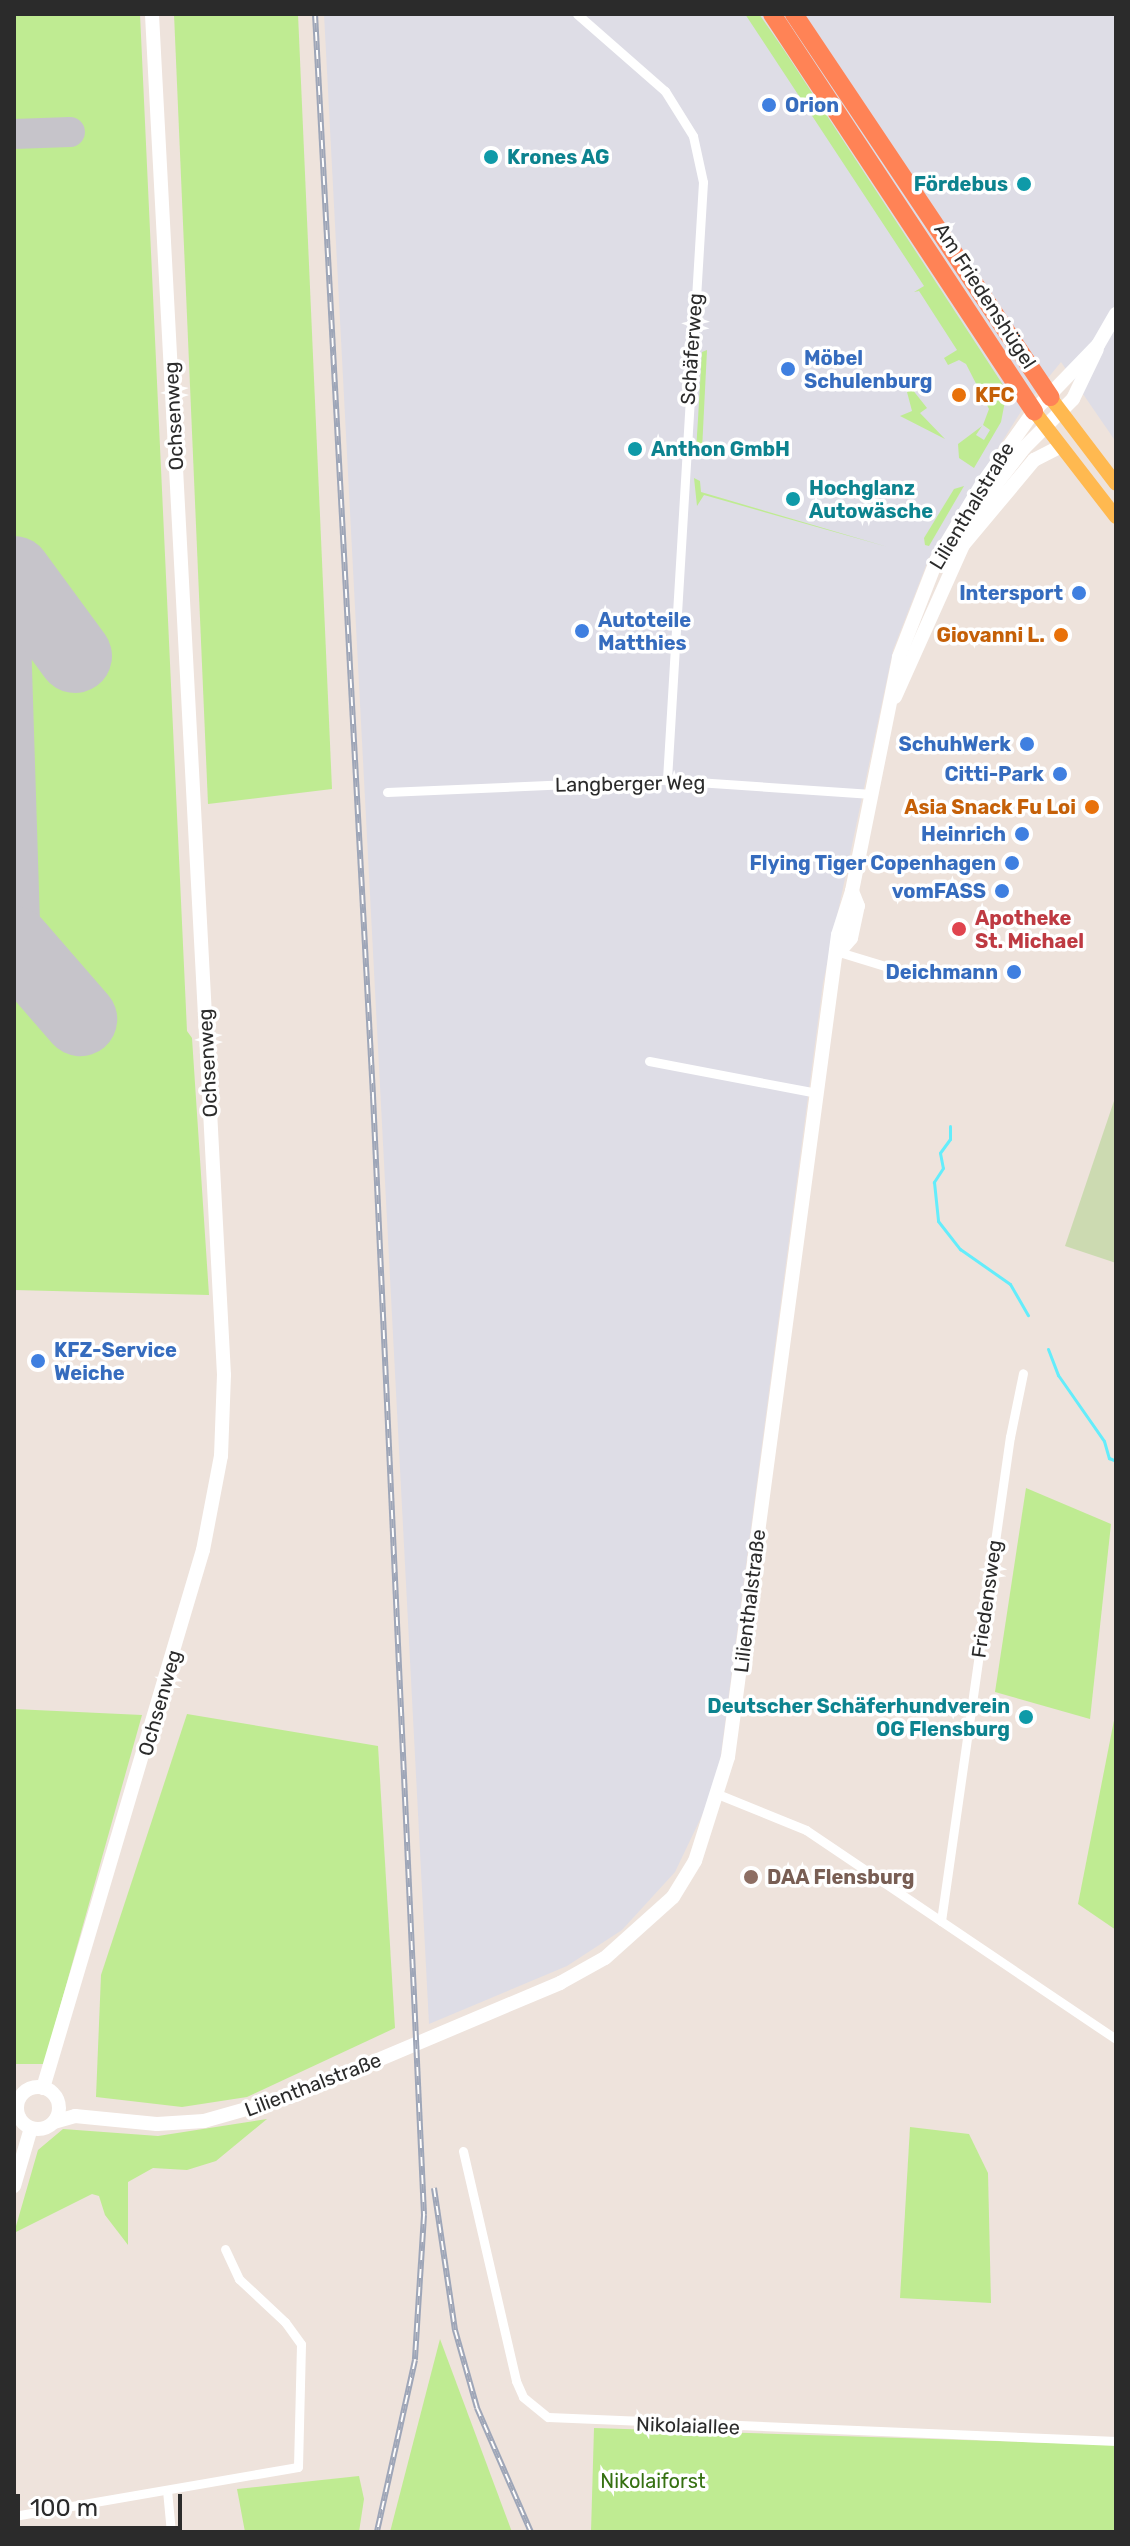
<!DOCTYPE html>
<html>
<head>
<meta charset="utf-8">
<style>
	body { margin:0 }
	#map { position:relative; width:1130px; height:2546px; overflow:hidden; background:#eee3dc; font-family:Rubik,sans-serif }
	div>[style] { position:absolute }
	.industrial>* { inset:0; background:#dedde6 }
	.green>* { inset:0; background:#bfeb92 }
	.cemetery>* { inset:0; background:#ccdab1 }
	.stream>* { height:3px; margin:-1.5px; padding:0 1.5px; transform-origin:1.5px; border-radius:1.5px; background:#64edfb }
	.taxiway>* { height:30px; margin:-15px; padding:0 15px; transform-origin:15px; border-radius:15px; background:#c6c4ca }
	.runway>* { height:74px; margin:-37px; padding:0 37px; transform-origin:37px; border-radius:37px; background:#c6c4ca }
	.street>* { height:9px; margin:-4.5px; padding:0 4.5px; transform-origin:4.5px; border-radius:4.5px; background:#fff }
	.secondary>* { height:14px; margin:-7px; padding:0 7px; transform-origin:7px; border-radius:7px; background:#fff }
	.secondary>.ring { margin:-7px; padding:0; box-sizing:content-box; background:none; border:14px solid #fff; border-radius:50% }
	.primary>* { height:14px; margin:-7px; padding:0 7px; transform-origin:7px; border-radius:7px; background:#ffb950 }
	.highway>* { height:18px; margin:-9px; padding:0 9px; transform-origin:9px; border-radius:9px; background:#ff8356 }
	.rail>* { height:6px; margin-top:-3px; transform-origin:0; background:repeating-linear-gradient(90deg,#fff 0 9px,#9ea6b8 0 18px); box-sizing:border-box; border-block:2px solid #9ea6b8 }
	.dots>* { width:22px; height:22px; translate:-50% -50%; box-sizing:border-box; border:4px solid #fff; border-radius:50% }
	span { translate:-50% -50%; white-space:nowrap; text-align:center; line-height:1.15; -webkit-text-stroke:7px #fff; paint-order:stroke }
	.shop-label { font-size:20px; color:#366cbe; font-weight:700 }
	.left { translate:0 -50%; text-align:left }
	.right { translate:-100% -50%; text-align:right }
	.culture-label { font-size:20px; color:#0d838f; font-weight:700 }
	.street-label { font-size:20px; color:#2b2b2b }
	.food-label { font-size:20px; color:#c56008; font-weight:700 }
	.health-label { font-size:20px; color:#be3a42; font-weight:700 }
	.education-label { font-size:20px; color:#785e54; font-weight:700 }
	.park-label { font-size:20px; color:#367112 }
	.frame { position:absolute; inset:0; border:16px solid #2b2b2b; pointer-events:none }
	.scale { position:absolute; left:16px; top:2494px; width:166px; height:36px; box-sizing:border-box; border:4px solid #2b2b2b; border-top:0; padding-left:10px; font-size:24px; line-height:28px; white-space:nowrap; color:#2b2b2b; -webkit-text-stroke:6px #fff; paint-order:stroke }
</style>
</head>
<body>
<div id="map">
	<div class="industrial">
		<i style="clip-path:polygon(324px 14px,1116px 14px,1116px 442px,1061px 362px,1022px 410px,929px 558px,893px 650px,823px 983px,717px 1784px,675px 1872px,622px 1930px,567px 1966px,429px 2024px)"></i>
	</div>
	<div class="green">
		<i style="clip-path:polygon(14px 14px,140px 14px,187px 1031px,192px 1038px,209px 1295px,14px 1290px)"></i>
		<i style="clip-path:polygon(174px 14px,298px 14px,332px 789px,208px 804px)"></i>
		<i style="clip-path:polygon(745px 14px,759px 14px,784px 50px,1007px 391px,1001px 422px,974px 468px,959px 458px,958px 444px,982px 426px,976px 435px,984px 440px,990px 430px,983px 425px,989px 409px,966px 364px,959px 360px,948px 365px,944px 358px,957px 350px,919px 291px,914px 292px,924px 286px)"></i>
		<i style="clip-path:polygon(707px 350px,702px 450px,696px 452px,702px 352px)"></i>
		<i style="clip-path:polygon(912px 389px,927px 408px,920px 413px,945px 439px,900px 416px,912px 411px,907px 392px)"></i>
		<i style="clip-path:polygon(694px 478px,700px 481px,701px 492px,888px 547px,704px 495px,697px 506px)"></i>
		<i style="clip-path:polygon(964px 486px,929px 546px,925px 545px,924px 538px,954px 489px)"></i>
		<i style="clip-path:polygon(1026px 1488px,1111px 1524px,1090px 1719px,995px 1692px)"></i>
		<i style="clip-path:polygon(14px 1709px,142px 1715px,44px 2064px,14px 2064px)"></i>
		<i style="clip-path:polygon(1116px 1710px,1116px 1930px,1078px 1904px)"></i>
		<i style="clip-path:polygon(187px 1714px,378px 1746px,395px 2028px,247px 2097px,182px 2107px,96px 2097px,101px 1975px)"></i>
		<i style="clip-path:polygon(267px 2119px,216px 2161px,187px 2170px,153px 2168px,128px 2182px,128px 2245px,105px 2215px,99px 2196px,92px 2194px,14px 2233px,38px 2150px,63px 2129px,158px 2136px)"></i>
		<i style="clip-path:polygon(910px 2127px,969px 2134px,988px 2173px,991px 2303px,900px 2298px)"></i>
		<i style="clip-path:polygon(440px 2339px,512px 2532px,390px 2532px)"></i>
		<i style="clip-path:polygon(594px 2428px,1116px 2445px,1116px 2532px,591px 2532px)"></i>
		<i style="clip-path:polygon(359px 2476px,364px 2499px,359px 2532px,245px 2532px,237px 2489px)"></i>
	</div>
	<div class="cemetery">
		<i style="clip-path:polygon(1116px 1095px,1116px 1263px,1065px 1246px)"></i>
	</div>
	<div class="stream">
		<i style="left:950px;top:1126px;width:13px;rotate:90deg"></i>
		<i style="left:950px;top:1139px;width:17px;rotate:126deg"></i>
		<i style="left:940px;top:1153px;width:15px;rotate:79deg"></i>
		<i style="left:943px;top:1168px;width:17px;rotate:123deg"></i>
		<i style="left:934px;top:1182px;width:39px;rotate:84deg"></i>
		<i style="left:938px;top:1221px;width:36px;rotate:52deg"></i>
		<i style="left:960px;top:1249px;width:61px;rotate:35deg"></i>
		<i style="left:1010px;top:1284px;width:36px;rotate:60deg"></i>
		<i style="left:1048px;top:1349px;width:28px;rotate:69deg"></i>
		<i style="left:1058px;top:1375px;width:80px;rotate:55.1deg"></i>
		<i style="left:1104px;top:1441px;width:18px;rotate:74deg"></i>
		<i style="left:1109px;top:1458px;width:8px;rotate:23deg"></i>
	</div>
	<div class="taxiway">
		<i style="left:14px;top:134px;width:56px;rotate:-2deg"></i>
		<i style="left:14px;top:573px;width:383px;rotate:88.2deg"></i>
	</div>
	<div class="runway">
		<i style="left:14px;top:573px;width:103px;rotate:53.7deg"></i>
		<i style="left:14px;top:943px;width:101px;rotate:49deg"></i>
	</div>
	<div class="street">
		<i style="left:577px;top:14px;width:117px;rotate:41.2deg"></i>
		<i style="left:665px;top:91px;width:53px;rotate:58.1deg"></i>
		<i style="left:693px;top:136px;width:47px;rotate:77.7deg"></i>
		<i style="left:703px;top:182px;width:599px;rotate:93.45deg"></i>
		<i style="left:387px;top:792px;width:280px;rotate:-2.5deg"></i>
		<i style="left:667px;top:780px;width:205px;rotate:3.9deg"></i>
		<i style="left:839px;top:952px;width:75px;rotate:17deg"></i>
		<i style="left:649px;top:1061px;width:171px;rotate:10.8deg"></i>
		<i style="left:720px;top:1795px;width:93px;rotate:22.1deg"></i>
		<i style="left:806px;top:1830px;width:374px;rotate:34deg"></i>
		<i style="left:941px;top:1921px;width:489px;rotate:-81.9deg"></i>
		<i style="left:1010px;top:1437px;width:65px;rotate:-78.5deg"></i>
		<i style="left:14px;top:2112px;width:3px"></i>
		<i style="left:463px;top:2151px;width:236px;rotate:77deg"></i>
		<i style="left:516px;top:2381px;width:17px;rotate:66deg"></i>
		<i style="left:523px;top:2397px;width:32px;rotate:39deg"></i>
		<i style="left:548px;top:2417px;width:569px;rotate:2.42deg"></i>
		<i style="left:167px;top:2490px;width:42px;rotate:84.6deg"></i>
		<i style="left:14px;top:2516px;width:288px;rotate:-9.8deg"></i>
		<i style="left:298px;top:2467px;width:123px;rotate:-88.6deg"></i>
		<i style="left:301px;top:2344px;width:27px;rotate:-126deg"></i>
		<i style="left:285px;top:2322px;width:63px;rotate:-136.9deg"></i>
		<i style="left:239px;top:2279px;width:33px;rotate:-115deg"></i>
	</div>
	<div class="secondary">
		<i style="left:965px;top:535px;width:35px;rotate:-63deg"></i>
		<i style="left:981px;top:504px;width:71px;rotate:-52.5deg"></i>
		<i style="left:1024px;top:448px;width:69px;rotate:-45deg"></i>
		<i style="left:1073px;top:399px;width:55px;rotate:-64.4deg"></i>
		<i style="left:895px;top:697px;width:167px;rotate:-65.9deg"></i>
		<i style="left:963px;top:545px;width:111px;rotate:-50.1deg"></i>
		<i style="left:1034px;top:460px;width:29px;rotate:-27deg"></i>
		<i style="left:839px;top:952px;width:18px;rotate:-49deg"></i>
		<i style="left:851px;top:938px;width:33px;rotate:-78deg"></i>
		<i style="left:858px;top:906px;width:16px;rotate:-112deg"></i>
		<i class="ring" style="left:17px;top:2087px;width:28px;height:28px"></i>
		<i style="left:43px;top:2088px;width:561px;rotate:-73.44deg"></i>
		<i style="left:203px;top:1550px;width:96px;rotate:-79.2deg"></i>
		<i style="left:221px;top:1456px;width:81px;rotate:-87.9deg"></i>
		<i style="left:224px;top:1375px;width:1363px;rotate:-93.03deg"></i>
		<i style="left:54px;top:2122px;width:22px;rotate:-16deg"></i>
		<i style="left:75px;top:2116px;width:82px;rotate:5.6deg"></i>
		<i style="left:157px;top:2124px;width:47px;rotate:-3.7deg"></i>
		<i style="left:204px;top:2121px;width:95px;rotate:-15.9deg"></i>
		<i style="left:295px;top:2095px;width:288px;rotate:-22.9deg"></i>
		<i style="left:560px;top:1983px;width:51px;rotate:-29.1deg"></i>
		<i style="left:605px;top:1958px;width:91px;rotate:-41.9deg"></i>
		<i style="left:673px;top:1897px;width:42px;rotate:-58.6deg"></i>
		<i style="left:695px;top:1861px;width:109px;rotate:-72.4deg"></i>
		<i style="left:728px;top:1757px;width:829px;rotate:-82.38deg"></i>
		<i style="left:838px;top:935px;width:46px;rotate:-72.3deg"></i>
		<i style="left:852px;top:891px;width:239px;rotate:-78.6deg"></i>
		<i style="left:899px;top:657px;width:105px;rotate:-68.8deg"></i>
		<i style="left:937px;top:559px;width:87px;rotate:-59deg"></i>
		<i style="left:982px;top:484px;width:90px;rotate:-54.5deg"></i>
		<i style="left:1034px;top:411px;width:92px;rotate:-45.9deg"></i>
		<i style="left:1098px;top:345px;width:36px;rotate:-60deg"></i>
		<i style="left:14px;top:2186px;width:60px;rotate:-73.7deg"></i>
	</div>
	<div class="primary">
		<i style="left:1050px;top:397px;width:109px;rotate:52.8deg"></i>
		<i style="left:1034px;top:411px;width:134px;rotate:52.3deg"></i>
	</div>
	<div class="highway">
		<i style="left:772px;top:14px;width:476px;rotate:56.6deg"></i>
		<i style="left:794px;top:14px;width:461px;rotate:56.2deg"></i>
	</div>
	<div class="rail">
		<i style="left:315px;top:14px;width:1084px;rotate:86.93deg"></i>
		<i style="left:373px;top:1096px;width:1120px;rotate:87.39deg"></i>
		<i style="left:424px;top:2215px;width:145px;rotate:93.6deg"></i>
		<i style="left:415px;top:2360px;width:176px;rotate:102.5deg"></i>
		<i style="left:434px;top:2188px;width:144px;rotate:81.6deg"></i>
		<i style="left:455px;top:2330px;width:81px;rotate:74.2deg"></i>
		<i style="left:477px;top:2408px;width:135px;rotate:66.5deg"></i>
	</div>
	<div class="dots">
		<i style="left:769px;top:105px;background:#3f7fe0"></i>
		<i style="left:491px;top:157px;background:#0f9aa8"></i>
		<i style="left:1024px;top:184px;background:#0f9aa8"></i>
		<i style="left:788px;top:369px;background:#3f7fe0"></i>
		<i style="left:959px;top:395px;background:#e8710a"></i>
		<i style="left:635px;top:449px;background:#0f9aa8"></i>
		<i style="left:793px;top:499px;background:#0f9aa8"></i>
		<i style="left:1079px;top:593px;background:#3f7fe0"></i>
		<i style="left:582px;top:631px;background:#3f7fe0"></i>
		<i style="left:1061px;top:635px;background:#e8710a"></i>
		<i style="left:1027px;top:744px;background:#3f7fe0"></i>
		<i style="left:1060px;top:774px;background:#3f7fe0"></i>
		<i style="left:1092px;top:807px;background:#e8710a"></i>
		<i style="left:1022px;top:834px;background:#3f7fe0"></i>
		<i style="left:1012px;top:863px;background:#3f7fe0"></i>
		<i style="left:1002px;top:891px;background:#3f7fe0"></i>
		<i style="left:959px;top:929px;background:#e0444e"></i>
		<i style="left:1014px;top:972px;background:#3f7fe0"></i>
		<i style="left:38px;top:1361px;background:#3f7fe0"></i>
		<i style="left:1026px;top:1717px;background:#0f9aa8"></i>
		<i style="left:751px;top:1877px;background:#8d6e63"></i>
	</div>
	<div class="shop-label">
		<span class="left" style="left:785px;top:105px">Orion</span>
		<span class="left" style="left:804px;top:370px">Möbel<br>Schulenburg</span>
		<span class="right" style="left:1063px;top:593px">Intersport</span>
		<span class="left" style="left:598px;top:632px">Autoteile<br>Matthies</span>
		<span class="right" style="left:1011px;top:744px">SchuhWerk</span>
		<span class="right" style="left:1044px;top:774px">Citti-Park</span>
		<span class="right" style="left:1006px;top:834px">Heinrich</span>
		<span class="right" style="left:996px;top:863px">Flying Tiger Copenhagen</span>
		<span class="right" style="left:986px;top:891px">vomFASS</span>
		<span class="right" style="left:998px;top:972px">Deichmann</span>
		<span class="left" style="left:54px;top:1362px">KFZ-Service<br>Weiche</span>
	</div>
	<div class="culture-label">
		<span class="left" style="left:507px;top:157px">Krones AG</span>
		<span class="right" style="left:1008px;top:184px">Fördebus</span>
		<span class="left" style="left:651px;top:449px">Anthon GmbH</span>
		<span class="left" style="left:809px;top:500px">Hochglanz<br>Autowäsche</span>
		<span class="right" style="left:1010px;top:1718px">Deutscher Schäferhundverein<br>OG Flensburg</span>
	</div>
	<div class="street-label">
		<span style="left:985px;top:296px;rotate:57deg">Am Friedenshügel</span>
		<span style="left:692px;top:349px;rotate:-86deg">Schäferweg</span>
		<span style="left:174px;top:416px;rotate:-93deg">Ochsenweg</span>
		<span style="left:972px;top:506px;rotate:-59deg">Lilienthalstraße</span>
		<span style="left:630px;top:784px;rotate:-1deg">Langberger Weg</span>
		<span style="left:208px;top:1063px;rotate:-93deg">Ochsenweg</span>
		<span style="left:987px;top:1599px;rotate:-82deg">Friedensweg</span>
		<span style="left:750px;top:1601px;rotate:-83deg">Lilienthalstraße</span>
		<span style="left:160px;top:1703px;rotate:-74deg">Ochsenweg</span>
		<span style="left:313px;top:2085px;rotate:-21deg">Lilienthalstraße</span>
		<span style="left:688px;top:2426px;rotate:2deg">Nikolaiallee</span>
	</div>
	<div class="food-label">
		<span class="left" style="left:975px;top:395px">KFC</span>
		<span class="right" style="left:1045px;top:635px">Giovanni L.</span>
		<span class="right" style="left:1076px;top:807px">Asia Snack Fu Loi</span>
	</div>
	<div class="health-label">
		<span class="left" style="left:975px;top:930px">Apotheke<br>St. Michael</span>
	</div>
	<div class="education-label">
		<span class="left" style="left:767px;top:1877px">DAA Flensburg</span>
	</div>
	<div class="park-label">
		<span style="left:653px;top:2481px">Nikolaiforst</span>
	</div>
	<div class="frame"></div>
	<div class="scale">100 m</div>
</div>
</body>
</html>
